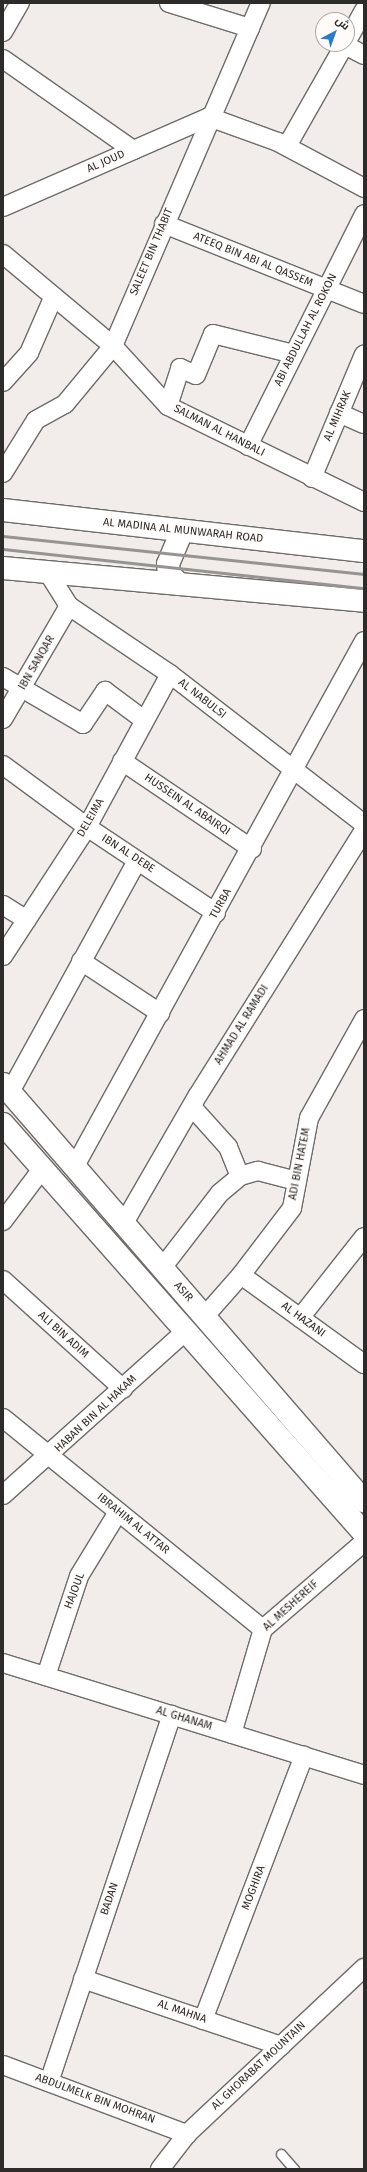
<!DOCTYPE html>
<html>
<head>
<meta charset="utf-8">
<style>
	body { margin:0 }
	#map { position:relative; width:367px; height:2172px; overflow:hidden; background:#f2edeb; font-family:"Fira Sans",Cairo,sans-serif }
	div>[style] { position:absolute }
	.roads { filter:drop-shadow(1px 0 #6f6b69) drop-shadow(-1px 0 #6f6b69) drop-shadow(0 1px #6f6b69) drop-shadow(0 -1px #6f6b69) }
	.service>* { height:9px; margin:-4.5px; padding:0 4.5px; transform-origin:4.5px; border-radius:4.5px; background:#fff }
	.minor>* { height:18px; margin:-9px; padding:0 9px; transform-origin:9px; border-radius:9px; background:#fff }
	.primary>* { height:22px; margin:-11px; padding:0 11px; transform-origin:11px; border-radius:11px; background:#fff }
	.rail>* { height:3px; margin:-1.5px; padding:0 1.5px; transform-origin:1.5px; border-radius:1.5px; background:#979392 }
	span { translate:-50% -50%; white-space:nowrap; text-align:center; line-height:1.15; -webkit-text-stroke:3px #fffbf9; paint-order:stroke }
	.street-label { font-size:11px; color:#2e2c2b }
	.frame { position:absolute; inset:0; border:4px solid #2e2c2b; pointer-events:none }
	.north { position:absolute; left:315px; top:12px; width:40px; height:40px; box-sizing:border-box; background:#fffbf9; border:1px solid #aba8a7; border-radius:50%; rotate:41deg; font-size:11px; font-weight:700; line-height:16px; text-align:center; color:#2e2c2b }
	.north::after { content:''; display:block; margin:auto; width:14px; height:18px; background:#287ecc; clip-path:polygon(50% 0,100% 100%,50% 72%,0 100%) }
</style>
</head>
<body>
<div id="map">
	<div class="roads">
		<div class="service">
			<i style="left:281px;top:2154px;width:20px;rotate:49deg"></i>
		</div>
		<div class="minor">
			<i style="left:169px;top:3px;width:85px;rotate:17.2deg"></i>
			<i style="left:3px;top:32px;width:34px;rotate:-60deg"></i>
			<i style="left:347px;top:41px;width:35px;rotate:-61deg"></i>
			<i style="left:345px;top:45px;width:21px;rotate:28deg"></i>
			<i style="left:3px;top:59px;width:159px;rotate:35deg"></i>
			<i style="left:287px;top:146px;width:117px;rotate:-60.4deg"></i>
			<i style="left:3px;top:207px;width:225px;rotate:-23.6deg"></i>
			<i style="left:209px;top:117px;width:73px;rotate:19.9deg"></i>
			<i style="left:278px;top:142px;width:98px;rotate:28.1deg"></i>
			<i style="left:164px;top:224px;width:215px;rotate:21.8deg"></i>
			<i style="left:3px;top:254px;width:143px;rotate:39.9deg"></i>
			<i style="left:113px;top:346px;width:81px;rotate:47.5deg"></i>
			<i style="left:168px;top:406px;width:218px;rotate:26.1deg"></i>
			<i style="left:3px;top:382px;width:39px;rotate:-48deg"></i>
			<i style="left:29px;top:353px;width:60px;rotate:-66.4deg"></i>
			<i style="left:168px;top:406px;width:40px;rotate:-72deg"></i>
			<i style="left:180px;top:368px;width:17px;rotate:24deg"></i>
			<i style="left:196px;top:375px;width:44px;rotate:-67.5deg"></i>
			<i style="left:213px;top:334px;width:83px;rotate:13.9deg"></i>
			<i style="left:339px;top:413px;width:27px;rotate:24deg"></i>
			<i style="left:248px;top:446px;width:259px;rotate:-63.4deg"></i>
			<i style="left:3px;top:473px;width:62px;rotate:-58.1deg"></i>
			<i style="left:36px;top:420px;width:33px;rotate:-29deg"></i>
			<i style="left:65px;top:404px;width:75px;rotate:-50.4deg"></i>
			<i style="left:113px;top:346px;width:374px;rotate:-66.7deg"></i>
			<i style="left:312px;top:478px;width:134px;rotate:-67.2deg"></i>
			<i style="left:47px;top:571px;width:41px;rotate:57.8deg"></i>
			<i style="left:69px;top:606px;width:122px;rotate:34deg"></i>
			<i style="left:170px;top:674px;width:245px;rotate:37.7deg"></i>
			<i style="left:3px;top:677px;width:93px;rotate:30.4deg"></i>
			<i style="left:83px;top:724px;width:40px;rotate:-56deg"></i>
			<i style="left:105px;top:691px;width:49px;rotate:36.6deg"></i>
			<i style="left:3px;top:719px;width:131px;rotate:-59.7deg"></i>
			<i style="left:122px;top:761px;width:157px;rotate:34.1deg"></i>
			<i style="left:3px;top:765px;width:104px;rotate:36.4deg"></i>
			<i style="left:87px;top:827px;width:155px;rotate:33.7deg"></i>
			<i style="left:3px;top:905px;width:28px;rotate:32deg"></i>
			<i style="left:3px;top:956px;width:154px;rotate:-56.9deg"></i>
			<i style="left:87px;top:827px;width:174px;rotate:-61.5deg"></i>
			<i style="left:81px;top:961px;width:95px;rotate:33.4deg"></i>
			<i style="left:10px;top:1092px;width:264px;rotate:-61.2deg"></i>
			<i style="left:192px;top:1107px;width:54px;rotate:48deg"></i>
			<i style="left:228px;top:1147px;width:31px;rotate:68deg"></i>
			<i style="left:75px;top:1166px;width:599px;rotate:-61.17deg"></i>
			<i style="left:3px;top:1221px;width:65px;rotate:-53.1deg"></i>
			<i style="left:124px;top:1223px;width:148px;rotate:-60deg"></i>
			<i style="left:198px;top:1095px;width:313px;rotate:-57.9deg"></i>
			<i style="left:162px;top:1268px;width:95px;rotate:-52.3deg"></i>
			<i style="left:220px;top:1193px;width:26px;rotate:-40deg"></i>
			<i style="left:240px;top:1176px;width:19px;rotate:-16deg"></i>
			<i style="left:258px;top:1171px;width:40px;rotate:14.4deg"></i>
			<i style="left:241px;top:1275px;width:152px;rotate:35.9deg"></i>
			<i style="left:3px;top:1280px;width:162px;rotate:42.2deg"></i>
			<i style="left:204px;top:1317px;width:56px;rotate:-48.6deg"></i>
			<i style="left:241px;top:1275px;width:84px;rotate:-52.7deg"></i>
			<i style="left:292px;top:1208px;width:92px;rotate:-79.3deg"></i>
			<i style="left:309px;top:1118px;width:113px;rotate:-60.9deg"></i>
			<i style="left:300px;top:1318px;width:103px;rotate:-51.7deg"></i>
			<i style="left:3px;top:1418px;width:335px;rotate:39.1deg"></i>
			<i style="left:3px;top:1495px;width:246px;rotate:-41.9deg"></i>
			<i style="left:3px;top:1663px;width:378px;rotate:17.2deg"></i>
			<i style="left:46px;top:1676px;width:105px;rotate:-71.7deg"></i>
			<i style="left:79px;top:1576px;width:75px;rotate:-58.6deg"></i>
			<i style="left:232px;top:1734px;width:109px;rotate:-73.6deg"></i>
			<i style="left:263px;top:1629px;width:133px;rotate:-40.7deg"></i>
			<i style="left:83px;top:1979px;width:209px;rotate:18.7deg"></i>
			<i style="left:203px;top:2020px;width:283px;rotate:-69.1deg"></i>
			<i style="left:3px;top:2065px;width:197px;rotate:20.6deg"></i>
			<i style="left:49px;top:2082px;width:387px;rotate:-71.5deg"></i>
			<i style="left:160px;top:2169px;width:44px;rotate:-52.4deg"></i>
			<i style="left:187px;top:2134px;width:243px;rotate:-43.2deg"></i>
		</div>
		<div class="primary">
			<i style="left:3px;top:510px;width:363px;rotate:6.5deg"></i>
			<i style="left:3px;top:568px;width:363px;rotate:5.2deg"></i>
			<i style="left:179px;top:584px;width:14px;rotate:-135deg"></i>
			<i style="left:169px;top:574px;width:10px;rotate:-96deg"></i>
			<i style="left:168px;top:564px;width:36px;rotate:-67deg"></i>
			<i style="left:3px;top:1084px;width:552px;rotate:49.12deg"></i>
			<i style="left:3px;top:1124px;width:546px;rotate:48.57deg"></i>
		</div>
	</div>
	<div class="rail">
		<i style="left:3px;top:536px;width:363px;rotate:6deg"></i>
		<i style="left:3px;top:549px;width:363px;rotate:6.2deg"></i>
	</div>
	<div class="street-label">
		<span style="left:106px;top:162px;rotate:-24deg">AL JOUD</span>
		<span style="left:152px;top:252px;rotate:-67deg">SALEET BIN THABIT</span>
		<span style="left:253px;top:260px;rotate:22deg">ATEEQ BIN ABI AL QASSEM</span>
		<span style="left:306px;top:330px;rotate:-63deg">ABI ABDULLAH AL ROKON</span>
		<span style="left:338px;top:416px;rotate:-67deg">AL MIHRAK</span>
		<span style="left:219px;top:431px;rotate:27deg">SALMAN AL HANBALI</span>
		<span style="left:183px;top:531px;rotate:6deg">AL MADINA AL MUNWARAH ROAD</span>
		<span style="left:37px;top:663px;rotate:-60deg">IBN SANQAR</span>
		<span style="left:202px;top:699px;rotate:38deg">AL NABULSI</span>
		<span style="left:187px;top:805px;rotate:34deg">HUSSEIN AL ABAIRQI</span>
		<span style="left:91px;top:818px;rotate:-60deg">DELEIMA</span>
		<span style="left:128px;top:854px;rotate:33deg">IBN AL DEBE</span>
		<span style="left:221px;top:904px;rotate:-61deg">TURBA</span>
		<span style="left:242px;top:1025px;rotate:-58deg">AHMAD AL RAMADI</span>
		<span style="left:300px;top:1164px;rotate:-79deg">ADI BIN HATEM</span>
		<span style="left:183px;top:1292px;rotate:49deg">ASIR</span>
		<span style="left:303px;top:1320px;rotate:36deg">AL HAZANI</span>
		<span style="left:63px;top:1335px;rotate:42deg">ALI BIN ADIM</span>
		<span style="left:96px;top:1414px;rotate:-43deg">HABAN BIN AL HAKAM</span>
		<span style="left:133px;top:1524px;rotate:39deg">IBRAHIM AL ATTAR</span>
		<span style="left:75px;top:1591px;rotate:-69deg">HAJOUL</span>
		<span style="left:291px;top:1606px;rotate:-42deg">AL MESHEREIF</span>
		<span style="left:184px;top:1719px;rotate:17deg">AL GHANAM</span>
		<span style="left:254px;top:1888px;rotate:-69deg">MOGHIRA</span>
		<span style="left:110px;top:1899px;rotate:-71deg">BADAN</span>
		<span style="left:182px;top:2012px;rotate:19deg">AL MAHNA</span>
		<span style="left:259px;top:2066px;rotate:-43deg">AL GHORABAT MOUNTAIN</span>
		<span style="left:95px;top:2099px;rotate:20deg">ABDULMELK BIN MOHRAN</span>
	</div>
	<div class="frame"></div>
	<div class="north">ش</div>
</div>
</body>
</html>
